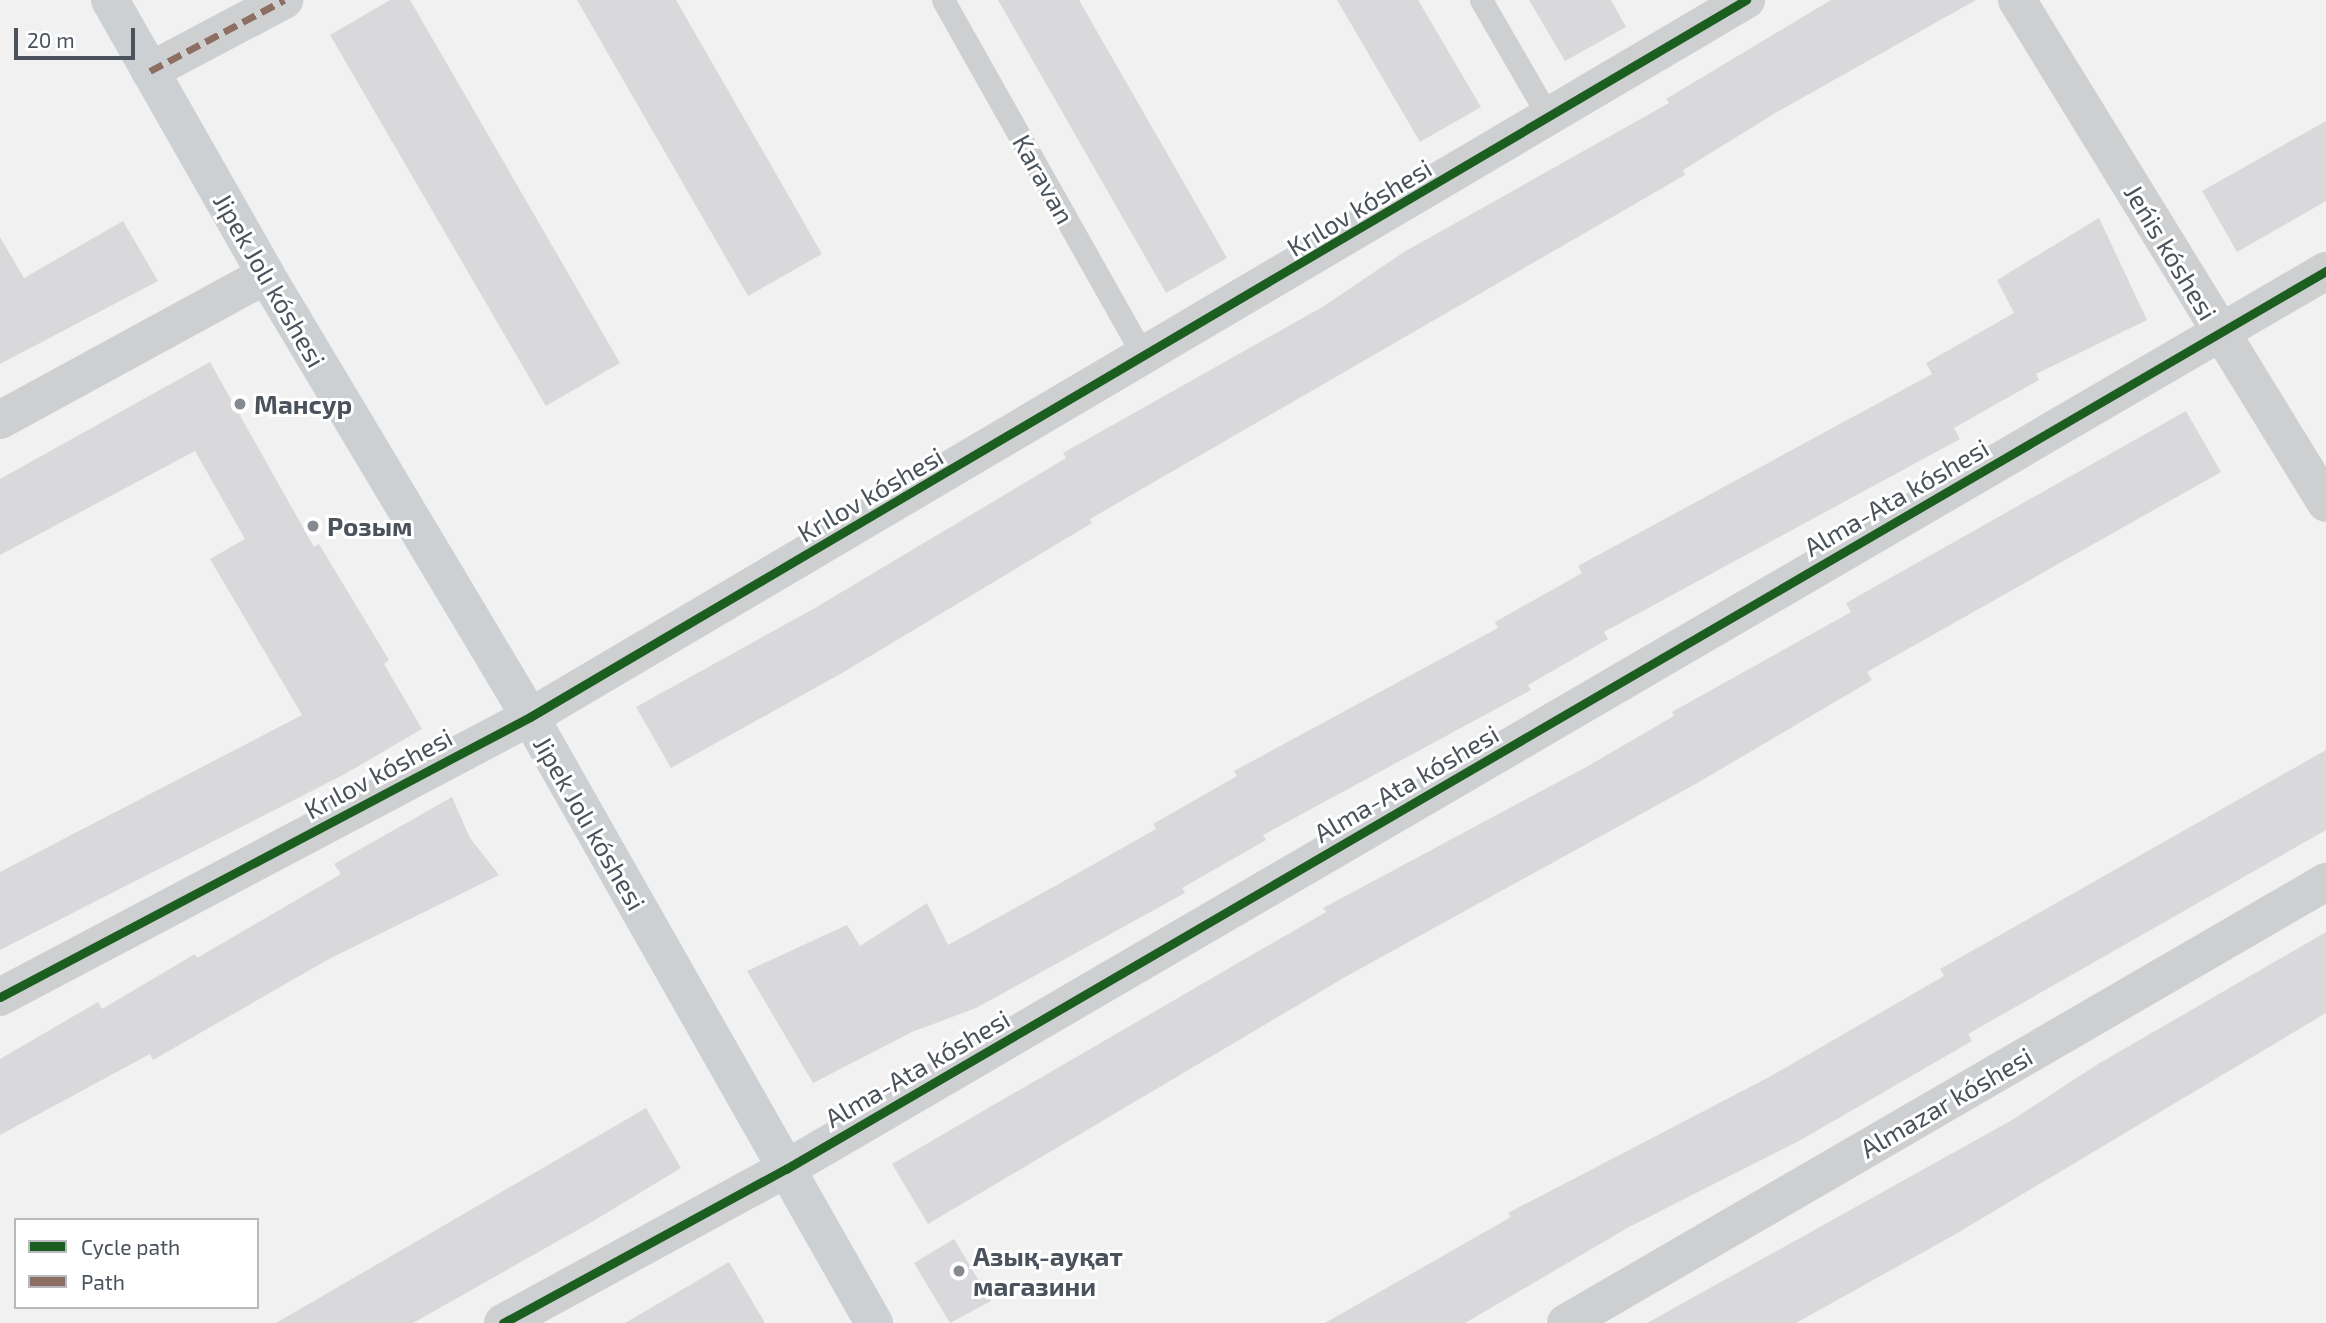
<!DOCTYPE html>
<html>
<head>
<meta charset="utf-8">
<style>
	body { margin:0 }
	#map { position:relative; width:2326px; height:1323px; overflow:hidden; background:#f1f1f1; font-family:"Exo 2",sans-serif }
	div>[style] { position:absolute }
	.building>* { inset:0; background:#d9d9db }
	.lane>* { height:23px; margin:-11.5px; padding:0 11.5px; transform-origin:11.5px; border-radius:11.5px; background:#cdcfd1 }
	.street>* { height:38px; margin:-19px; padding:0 19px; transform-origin:19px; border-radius:19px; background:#cdcfd1 }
	.secondary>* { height:38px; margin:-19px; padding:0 19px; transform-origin:19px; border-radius:19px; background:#cdd0d2 }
	.quiet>* { height:7px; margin-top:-3.5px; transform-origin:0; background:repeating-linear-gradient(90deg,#8d6e63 0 14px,transparent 0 21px) }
	.cycleway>* { height:9px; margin:-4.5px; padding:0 4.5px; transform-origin:4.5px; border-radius:4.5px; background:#1b5e20 }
	.dots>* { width:19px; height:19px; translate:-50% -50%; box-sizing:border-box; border:4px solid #fff; border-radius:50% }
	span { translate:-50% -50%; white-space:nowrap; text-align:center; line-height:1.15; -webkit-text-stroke:6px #fff; paint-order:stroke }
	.street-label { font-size:26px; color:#4a525c }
	.poi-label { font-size:26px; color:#4a525c; font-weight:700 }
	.left { translate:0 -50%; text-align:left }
	.legend { position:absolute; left:14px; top:1218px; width:245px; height:91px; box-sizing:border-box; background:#fff; border:2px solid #b7babe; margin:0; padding:9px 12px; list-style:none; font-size:21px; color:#4a525c }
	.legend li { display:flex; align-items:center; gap:14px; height:35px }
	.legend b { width:35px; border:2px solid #b7babe }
	.scale { position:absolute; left:14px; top:28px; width:121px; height:32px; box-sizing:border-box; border:4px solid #4a525c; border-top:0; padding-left:9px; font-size:21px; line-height:24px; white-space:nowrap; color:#4a525c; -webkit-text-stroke:5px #fff; paint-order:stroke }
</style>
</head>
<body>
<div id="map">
	<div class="building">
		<i style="clip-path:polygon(390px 0,410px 0,620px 363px,546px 406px,330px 35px)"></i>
		<i style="clip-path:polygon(577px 0,676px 0,822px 254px,748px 296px)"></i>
		<i style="clip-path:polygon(998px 0,1079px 0,1227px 258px,1166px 293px)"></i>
		<i style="clip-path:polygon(1337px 0,1418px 0,1481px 107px,1420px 142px)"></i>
		<i style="clip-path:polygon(1529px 0,1611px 0,1626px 27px,1565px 61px)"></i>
		<i style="clip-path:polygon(1831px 0,1976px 0,1777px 112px,1683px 170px,1685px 175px,1090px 519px,1092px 523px,842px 673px,671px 768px,636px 707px,815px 608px,1066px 458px,1063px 453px,1324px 306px,1404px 252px,1669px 103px,1666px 99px)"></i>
		<i style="clip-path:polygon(2326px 121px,2326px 201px,2237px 252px,2202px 191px)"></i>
		<i style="clip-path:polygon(2099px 218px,2147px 320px,2036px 374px,2039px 380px,1954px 428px,1960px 439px,1604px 632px,1608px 639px,1528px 685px,1531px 690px,1263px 835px,1266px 840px,1182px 888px,1185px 893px,976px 1008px,912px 1032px,813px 1083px,747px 971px,847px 925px,860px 946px,927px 903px,948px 945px,1064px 881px,1156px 829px,1153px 824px,1237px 776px,1234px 771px,1498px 628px,1495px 622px,1582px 573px,1578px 566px,1932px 374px,1926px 363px,2014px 313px,1997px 280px)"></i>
		<i style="clip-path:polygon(123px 221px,158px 281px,0 364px,0 237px,24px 278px)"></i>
		<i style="clip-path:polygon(210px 362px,314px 547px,319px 544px,389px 660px,384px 664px,422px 729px,345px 774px,0 950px,0 872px,302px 715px,210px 559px,245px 539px,195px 451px,0 555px,0 479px)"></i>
		<i style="clip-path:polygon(2186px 411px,2221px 472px,1867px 672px,1872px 680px,1699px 782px,1347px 976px,928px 1224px,892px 1164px,1326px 912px,1323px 908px,1588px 766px,1674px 716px,1672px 712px,1851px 612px,1846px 603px)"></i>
		<i style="clip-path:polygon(2326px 750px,2326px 830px,1968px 1034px,1972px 1041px,1799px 1141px,1629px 1227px,1465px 1323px,1325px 1323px,1511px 1217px,1508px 1213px,1771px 1076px,1944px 976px,1940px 969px)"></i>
		<i style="clip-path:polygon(452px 797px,470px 838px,499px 875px,329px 959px,153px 1060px,150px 1054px,0 1135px,0 1059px,98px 1002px,102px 1009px,195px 954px,197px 958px,341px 874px,334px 864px)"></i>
		<i style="clip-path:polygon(2326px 932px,2326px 1013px,1954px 1235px,1796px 1323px,1647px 1323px,2012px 1120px,2098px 1064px)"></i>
		<i style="clip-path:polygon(646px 1108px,681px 1168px,590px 1223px,413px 1323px,276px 1323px)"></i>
		<i style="clip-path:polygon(954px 1239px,991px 1301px,950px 1323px,914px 1263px)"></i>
		<i style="clip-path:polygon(729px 1262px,765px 1323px,625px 1323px)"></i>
	</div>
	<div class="lane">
		<i style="left:943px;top:0;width:411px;rotate:60.6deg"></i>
		<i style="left:1481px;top:0;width:136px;rotate:60deg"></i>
	</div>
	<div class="street">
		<i style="left:2017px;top:0;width:590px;rotate:58.44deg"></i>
		<i style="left:150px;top:71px;width:152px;rotate:-27.9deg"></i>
		<i style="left:0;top:420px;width:303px;rotate:-28.6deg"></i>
		<i style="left:0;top:997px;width:599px;rotate:-27.85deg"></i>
		<i style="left:530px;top:717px;width:1412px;rotate:-30.53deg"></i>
		<i style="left:503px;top:1323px;width:322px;rotate:-28.6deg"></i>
		<i style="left:786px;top:1169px;width:1783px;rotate:-30.25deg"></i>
		<i style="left:1566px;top:1323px;width:879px;rotate:-30.13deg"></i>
	</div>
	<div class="secondary">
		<i style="left:110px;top:0;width:316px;rotate:60.4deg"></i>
		<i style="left:266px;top:275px;width:515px;rotate:59.15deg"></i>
		<i style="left:530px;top:717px;width:697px;rotate:60.42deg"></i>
	</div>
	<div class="quiet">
		<i style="left:150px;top:71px;width:152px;rotate:-27.9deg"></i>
	</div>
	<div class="cycleway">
		<i style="left:0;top:997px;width:599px;rotate:-27.85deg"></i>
		<i style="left:530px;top:717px;width:1412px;rotate:-30.53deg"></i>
		<i style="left:503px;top:1323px;width:322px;rotate:-28.6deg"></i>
		<i style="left:786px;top:1169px;width:1783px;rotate:-30.25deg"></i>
	</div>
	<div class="dots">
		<i style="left:240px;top:404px;background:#848a90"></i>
		<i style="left:313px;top:526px;background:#848a90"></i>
		<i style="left:959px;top:1271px;background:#848a90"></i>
	</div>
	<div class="street-label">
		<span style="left:1044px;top:179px;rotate:61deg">Karavan</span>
		<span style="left:1359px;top:207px;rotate:-31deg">Krılov kóshesi</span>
		<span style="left:2171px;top:252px;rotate:59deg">Jeńis kóshesi</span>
		<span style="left:270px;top:280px;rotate:60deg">Jipek Jolı kóshesi</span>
		<span style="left:870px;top:494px;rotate:-30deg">Krılov kóshesi</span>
		<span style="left:1896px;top:497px;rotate:-30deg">Alma-Ata kóshesi</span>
		<span style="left:378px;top:773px;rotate:-28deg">Krılov kóshesi</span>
		<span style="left:1406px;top:783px;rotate:-30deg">Alma-Ata kóshesi</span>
		<span style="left:590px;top:823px;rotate:60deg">Jipek Jolı kóshesi</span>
		<span style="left:917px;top:1068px;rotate:-30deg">Alma-Ata kóshesi</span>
		<span style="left:1946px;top:1102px;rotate:-30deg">Almazar kóshesi</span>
	</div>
	<div class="poi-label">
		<span class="left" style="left:254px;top:404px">Мансур</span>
		<span class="left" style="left:327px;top:526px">Розым</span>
		<span class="left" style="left:973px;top:1271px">Азық-ауқат<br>магазини</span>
	</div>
	<ul class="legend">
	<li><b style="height:9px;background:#1b5e20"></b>Cycle path</li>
	<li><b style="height:9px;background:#8d6e63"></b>Path</li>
	</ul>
	<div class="scale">20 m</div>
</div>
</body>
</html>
